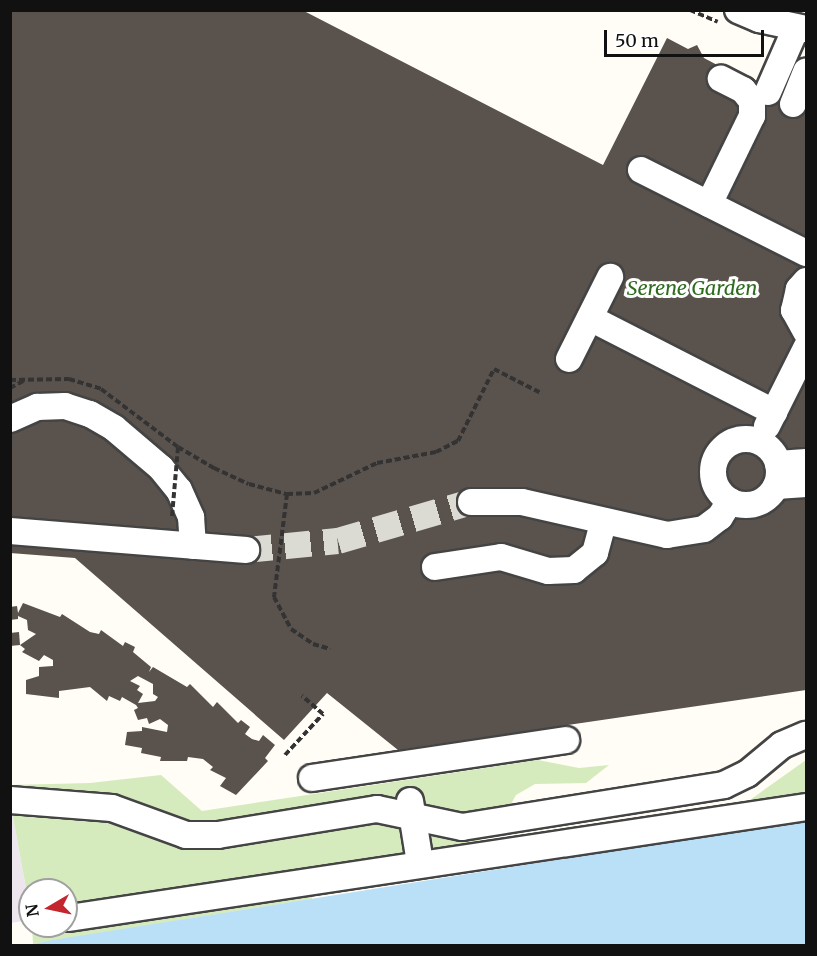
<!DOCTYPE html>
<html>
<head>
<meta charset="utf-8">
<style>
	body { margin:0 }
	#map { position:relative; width:817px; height:956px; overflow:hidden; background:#fffdf5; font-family:Merriweather,serif }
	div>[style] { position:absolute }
	.industrial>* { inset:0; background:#eee6ef }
	.green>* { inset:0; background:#d5ebbd }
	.water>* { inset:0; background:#b9e0f7 }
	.building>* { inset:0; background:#5a524d }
	.minor-tunnel>* { height:26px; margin-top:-13px; transform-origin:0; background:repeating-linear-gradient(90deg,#dbdad3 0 26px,transparent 0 39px) }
	.path>* { height:4px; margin-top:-2px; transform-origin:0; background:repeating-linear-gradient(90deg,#333 0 6px,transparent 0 9px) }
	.roads { filter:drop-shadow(2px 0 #444) drop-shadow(-2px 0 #444) drop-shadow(0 2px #444) drop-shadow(0 -2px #444) }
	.minor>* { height:26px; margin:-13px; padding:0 13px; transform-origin:13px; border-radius:13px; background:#fff }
	.minor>.ring { margin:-13px; padding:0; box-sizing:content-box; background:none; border:26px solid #fff; border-radius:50% }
	.path-bridge>* { height:4px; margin-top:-2px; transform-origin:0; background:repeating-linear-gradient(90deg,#333 0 6px,transparent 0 9px) }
	span { translate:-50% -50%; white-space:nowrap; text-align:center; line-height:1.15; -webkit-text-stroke:6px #fff; paint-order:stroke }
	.park-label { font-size:20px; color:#2f6b1f; font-style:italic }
	.frame { position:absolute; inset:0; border:12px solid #111; pointer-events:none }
	.north { position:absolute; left:18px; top:878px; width:60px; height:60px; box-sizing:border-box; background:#fff; border:2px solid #a0a0a0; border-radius:50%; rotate:261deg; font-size:16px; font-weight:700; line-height:24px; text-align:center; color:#111 }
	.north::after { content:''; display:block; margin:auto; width:21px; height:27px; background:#c4262e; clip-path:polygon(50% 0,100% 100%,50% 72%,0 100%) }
	.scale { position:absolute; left:604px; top:30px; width:160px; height:27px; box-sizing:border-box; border:3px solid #111; border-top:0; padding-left:8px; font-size:18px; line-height:21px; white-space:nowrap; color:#111; -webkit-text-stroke:4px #fff; paint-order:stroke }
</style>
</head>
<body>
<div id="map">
	<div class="industrial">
		<i style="clip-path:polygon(11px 806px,30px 910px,30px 920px,11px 923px)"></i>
	</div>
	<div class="green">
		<i style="clip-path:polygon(538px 760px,579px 768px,609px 765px,586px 783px,535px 784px,516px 795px,505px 815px,488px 828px,460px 864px,310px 887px,312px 899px,33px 944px,32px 926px,66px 926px,66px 890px,30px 890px,30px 910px,11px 806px,10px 785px,90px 783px,161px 775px,202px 811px)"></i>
		<i style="clip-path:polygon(806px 760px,806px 820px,743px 830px,740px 807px)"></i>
	</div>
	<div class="water">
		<i style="clip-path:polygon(806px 820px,806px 945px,23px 946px,53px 940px)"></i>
	</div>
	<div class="building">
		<i style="clip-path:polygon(10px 10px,302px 10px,603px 165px,667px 38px,688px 49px,697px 45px,704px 58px,806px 112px,806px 690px,398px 750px,327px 693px,284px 740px,75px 558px,10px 553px)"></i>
		<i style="clip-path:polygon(evenodd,23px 603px,60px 617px,62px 614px,90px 632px,99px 634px,101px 630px,123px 646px,125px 642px,135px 647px,133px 652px,151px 667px,149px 672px,153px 667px,187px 687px,190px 684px,213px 707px,217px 702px,238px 723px,241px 720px,250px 727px,245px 734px,252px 739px,259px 741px,263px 735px,275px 745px,265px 758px,268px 761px,236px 795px,220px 786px,226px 778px,210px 770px,213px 767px,203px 759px,188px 757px,187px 761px,160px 761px,161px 757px,141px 753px,142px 748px,125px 745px,127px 732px,142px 731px,142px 727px,167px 732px,168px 725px,160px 719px,149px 724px,147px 718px,138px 720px,134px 710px,138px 708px,136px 705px,122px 697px,120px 701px,109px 696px,107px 701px,90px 687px,59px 691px,59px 698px,26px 694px,26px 680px,39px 676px,39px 667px,53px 666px,53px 660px,44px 655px,39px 661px,22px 652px,25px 649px,20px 645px,36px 634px,28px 630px,27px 620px,18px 616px,18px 619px,10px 620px,10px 607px,17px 606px,18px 613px,23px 603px,138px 676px,153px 684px,153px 694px,158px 697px,155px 701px,138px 703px,143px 694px,137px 690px,140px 686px,130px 681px,138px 676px)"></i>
		<i style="clip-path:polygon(19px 632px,20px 645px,10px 646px,10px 633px)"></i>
	</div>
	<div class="minor-tunnel">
		<i style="left:246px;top:550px;width:92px;rotate:-5.6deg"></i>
		<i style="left:338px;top:541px;width:139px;rotate:-16.3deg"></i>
	</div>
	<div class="path">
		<i style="left:690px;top:10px;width:30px;rotate:23deg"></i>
		<i style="left:10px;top:380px;width:59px;rotate:-1deg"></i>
		<i style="left:69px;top:379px;width:34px;rotate:17deg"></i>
		<i style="left:101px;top:389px;width:96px;rotate:37deg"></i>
		<i style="left:178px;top:447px;width:42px;rotate:30.3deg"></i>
		<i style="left:214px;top:468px;width:38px;rotate:25deg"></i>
		<i style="left:249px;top:484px;width:39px;rotate:15deg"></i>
		<i style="left:287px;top:494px;width:27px;rotate:-2deg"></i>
		<i style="left:314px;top:493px;width:70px;rotate:-25.5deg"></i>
		<i style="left:377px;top:463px;width:60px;rotate:-10.6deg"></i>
		<i style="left:436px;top:452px;width:25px;rotate:-27deg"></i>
		<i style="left:458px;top:441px;width:80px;rotate:-63.4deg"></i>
		<i style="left:494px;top:369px;width:53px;rotate:27.1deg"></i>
		<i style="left:10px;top:388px;width:15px;rotate:-28deg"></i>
		<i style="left:285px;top:755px;width:56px;rotate:-47.2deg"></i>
		<i style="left:323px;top:714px;width:28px;rotate:-139deg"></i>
	</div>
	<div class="roads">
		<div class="minor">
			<i style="left:738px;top:10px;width:23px;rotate:23deg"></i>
			<i style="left:759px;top:19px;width:48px;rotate:12deg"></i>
			<i style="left:768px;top:92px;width:70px;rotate:-66.4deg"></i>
			<i style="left:793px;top:104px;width:35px;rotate:-68deg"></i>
			<i style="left:641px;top:170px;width:185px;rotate:26.7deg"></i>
			<i style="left:709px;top:204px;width:98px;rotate:-64deg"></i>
			<i style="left:752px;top:116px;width:15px;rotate:-90deg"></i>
			<i style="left:752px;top:101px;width:14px;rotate:-129deg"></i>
			<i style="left:743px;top:90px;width:25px;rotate:-153deg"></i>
			<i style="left:806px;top:281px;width:11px;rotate:131deg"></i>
			<i style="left:799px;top:289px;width:22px;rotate:103deg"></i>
			<i style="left:794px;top:310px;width:25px;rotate:61deg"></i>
			<i style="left:590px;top:318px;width:207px;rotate:27.1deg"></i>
			<i style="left:569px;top:359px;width:92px;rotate:-63.4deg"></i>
			<i style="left:10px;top:419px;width:30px;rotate:-24deg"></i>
			<i style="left:37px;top:407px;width:28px;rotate:-2deg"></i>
			<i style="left:65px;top:406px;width:26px;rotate:18deg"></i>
			<i style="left:90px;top:414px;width:28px;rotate:30deg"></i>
			<i style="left:114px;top:428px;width:62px;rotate:40.4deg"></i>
			<i style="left:161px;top:468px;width:28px;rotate:51deg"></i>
			<i style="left:179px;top:490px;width:30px;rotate:66deg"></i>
			<i style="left:191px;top:517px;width:29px;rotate:86deg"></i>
			<i style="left:767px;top:426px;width:87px;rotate:-63.4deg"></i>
			<i class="ring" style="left:713px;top:439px;width:40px;height:40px"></i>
			<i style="left:778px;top:464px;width:28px;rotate:-4deg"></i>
			<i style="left:776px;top:486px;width:30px;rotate:-4deg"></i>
			<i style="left:471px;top:502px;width:51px"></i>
			<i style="left:522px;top:502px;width:149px;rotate:12.8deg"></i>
			<i style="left:667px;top:535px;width:37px;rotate:-9deg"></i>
			<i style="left:704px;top:529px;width:20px;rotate:-37deg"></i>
			<i style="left:720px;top:517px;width:19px;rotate:-58deg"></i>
			<i style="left:10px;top:531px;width:237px;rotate:4.6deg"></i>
			<i style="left:435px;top:567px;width:67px;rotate:-8.6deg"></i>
			<i style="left:501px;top:557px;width:49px;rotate:16.6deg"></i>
			<i style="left:548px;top:571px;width:26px;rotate:-2deg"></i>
			<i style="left:574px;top:570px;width:27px;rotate:-39deg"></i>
			<i style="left:595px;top:553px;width:31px;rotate:-75deg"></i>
			<i style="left:312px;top:778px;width:257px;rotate:-8.5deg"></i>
			<i style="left:10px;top:800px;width:102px;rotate:4.5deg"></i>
			<i style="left:112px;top:808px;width:79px;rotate:20deg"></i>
			<i style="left:186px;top:835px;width:32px"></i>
			<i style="left:218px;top:835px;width:161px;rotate:-9.3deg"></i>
			<i style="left:377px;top:809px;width:87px;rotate:12deg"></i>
			<i style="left:462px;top:827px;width:265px;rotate:-9.1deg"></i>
			<i style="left:724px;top:785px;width:25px;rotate:-26deg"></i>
			<i style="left:747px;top:774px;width:45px;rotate:-39.6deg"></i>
			<i style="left:782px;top:745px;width:26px;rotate:-23deg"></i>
			<i style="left:410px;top:801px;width:63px;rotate:80.8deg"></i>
			<i style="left:69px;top:918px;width:745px;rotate:-8.56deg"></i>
		</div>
	</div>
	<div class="path-bridge">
		<i style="left:287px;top:494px;width:104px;rotate:97.2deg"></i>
		<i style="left:274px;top:597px;width:36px;rotate:62deg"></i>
		<i style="left:291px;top:629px;width:27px;rotate:34deg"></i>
		<i style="left:313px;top:644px;width:18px;rotate:16deg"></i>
		<i style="left:172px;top:516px;width:69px;rotate:-85deg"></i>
	</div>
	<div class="park-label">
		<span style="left:692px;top:287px">Serene Garden</span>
	</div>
	<div class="frame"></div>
	<div class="north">N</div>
	<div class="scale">50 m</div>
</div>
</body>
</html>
